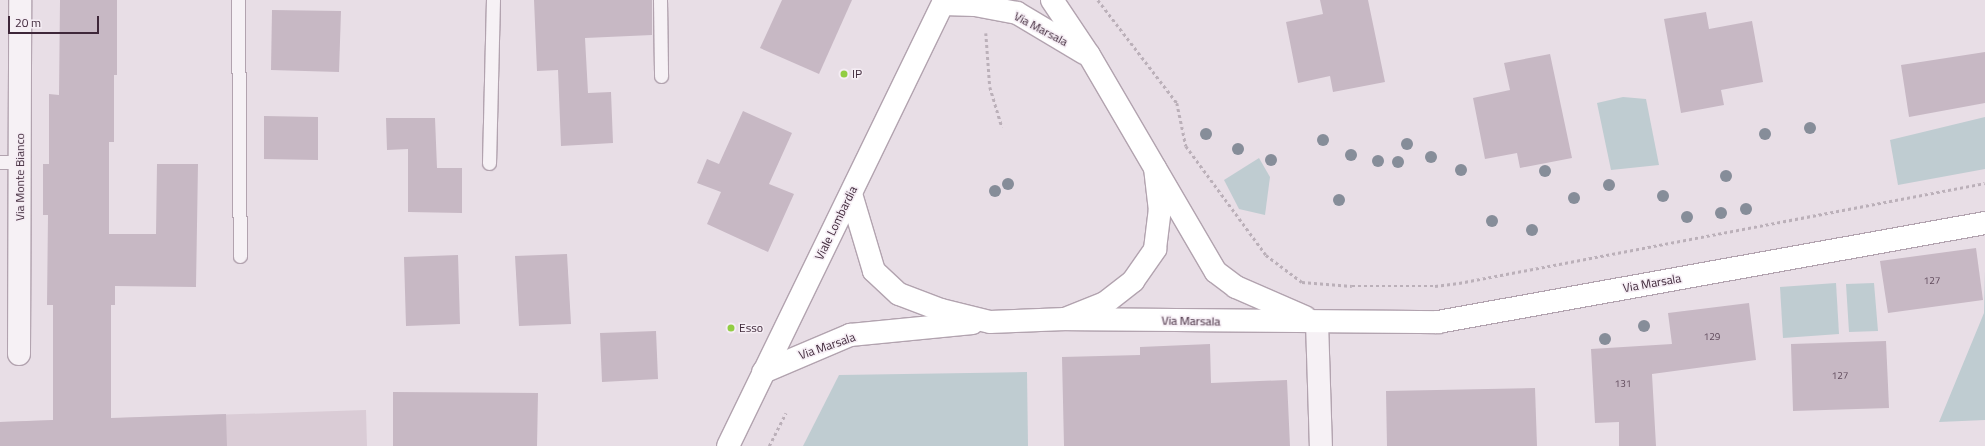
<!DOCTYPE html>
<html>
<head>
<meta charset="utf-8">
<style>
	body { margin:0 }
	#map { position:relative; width:1985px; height:446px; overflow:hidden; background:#e8dee6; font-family:"Titillium Web",sans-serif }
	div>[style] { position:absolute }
	.built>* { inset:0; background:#daccd6 }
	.green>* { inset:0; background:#bfccd1 }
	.building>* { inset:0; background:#c7b8c4 }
	.path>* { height:2.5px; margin-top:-1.25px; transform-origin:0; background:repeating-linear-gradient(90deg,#bbb0b9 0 3px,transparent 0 6px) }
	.roads { filter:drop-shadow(1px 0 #b2a3af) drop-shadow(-1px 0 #b2a3af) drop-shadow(0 1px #b2a3af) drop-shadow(0 -1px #b2a3af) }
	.service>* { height:13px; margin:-6.5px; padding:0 6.5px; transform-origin:6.5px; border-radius:6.5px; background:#f6f1f5 }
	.minor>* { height:22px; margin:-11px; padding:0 11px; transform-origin:11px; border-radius:11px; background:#f6f1f5 }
	.secondary>* { height:22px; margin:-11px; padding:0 11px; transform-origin:11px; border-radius:11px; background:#fff }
	.trees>* { width:12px; height:12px; margin:-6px; border-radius:50%; background:#868d99 }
	.dots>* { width:11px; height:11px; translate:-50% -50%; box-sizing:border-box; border:2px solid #f5edf4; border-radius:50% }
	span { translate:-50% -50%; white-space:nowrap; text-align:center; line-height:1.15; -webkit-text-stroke:3px #f5edf4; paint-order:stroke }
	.number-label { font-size:10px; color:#604b5c }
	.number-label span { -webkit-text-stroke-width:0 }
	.street-label { font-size:12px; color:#3e2739 }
	.poi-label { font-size:12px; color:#3e2739 }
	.left { translate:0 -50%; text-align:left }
	.scale { position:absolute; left:8px; top:16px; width:91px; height:18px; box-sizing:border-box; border:2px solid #3e2739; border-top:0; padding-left:5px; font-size:12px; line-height:14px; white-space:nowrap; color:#3e2739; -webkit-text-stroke:3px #f5edf4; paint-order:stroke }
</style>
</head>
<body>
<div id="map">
	<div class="built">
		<i style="clip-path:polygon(366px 410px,367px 446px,0 446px,0 422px)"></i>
	</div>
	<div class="green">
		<i style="clip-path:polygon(1623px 97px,1646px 99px,1659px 165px,1611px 170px,1597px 103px)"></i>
		<i style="clip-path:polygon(1985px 117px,1985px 169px,1898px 185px,1890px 140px)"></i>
		<i style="clip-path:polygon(1259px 158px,1270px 177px,1265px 215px,1239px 209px,1224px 180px)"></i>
		<i style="clip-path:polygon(1985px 270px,1985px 420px,1939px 422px,1984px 313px)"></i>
		<i style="clip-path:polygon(1836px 283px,1839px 334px,1783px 338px,1780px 287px)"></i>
		<i style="clip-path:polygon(1874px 283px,1878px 331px,1849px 332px,1846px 284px)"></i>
		<i style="clip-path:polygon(1027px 372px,1028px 446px,803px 446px,839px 375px)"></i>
	</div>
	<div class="building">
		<i style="clip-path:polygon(60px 0,117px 0,117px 75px,114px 75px,114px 142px,109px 142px,109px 234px,156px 234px,157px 164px,198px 164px,196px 287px,115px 286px,115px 305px,111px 305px,111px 418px,226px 414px,227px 446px,0 446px,0 422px,53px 420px,53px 305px,47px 305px,48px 215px,43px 215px,43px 164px,49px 164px,49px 94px,59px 95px)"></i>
		<i style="clip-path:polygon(534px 0,652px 0,652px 35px,585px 38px,588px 93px,611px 92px,613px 143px,561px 146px,558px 70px,537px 71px)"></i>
		<i style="clip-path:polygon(782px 0,852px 0,819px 74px,760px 48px)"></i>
		<i style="clip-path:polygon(1320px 0,1368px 0,1385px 82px,1333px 92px,1330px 76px,1298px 83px,1286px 22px,1323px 14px)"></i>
		<i style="clip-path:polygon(272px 10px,341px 11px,339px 72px,271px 70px)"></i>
		<i style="clip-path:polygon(1706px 12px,1709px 29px,1752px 21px,1763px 82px,1721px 90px,1724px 105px,1681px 113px,1664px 19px)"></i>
		<i style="clip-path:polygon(1985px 52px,1985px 103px,1909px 117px,1901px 65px)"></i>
		<i style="clip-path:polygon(1550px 54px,1572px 158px,1520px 168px,1517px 153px,1485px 159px,1473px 98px,1510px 90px,1504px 63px)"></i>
		<i style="clip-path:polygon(743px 111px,792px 133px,769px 184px,794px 194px,768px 252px,707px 224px,721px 192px,697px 183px,707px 159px,719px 164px)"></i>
		<i style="clip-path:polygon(264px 116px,318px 117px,318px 160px,264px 159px)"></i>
		<i style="clip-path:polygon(386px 118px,435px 118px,437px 168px,462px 168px,462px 213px,408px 212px,408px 149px,387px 150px)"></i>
		<i style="clip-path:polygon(1976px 248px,1983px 300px,1888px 313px,1880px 261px)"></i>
		<i style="clip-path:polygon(567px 254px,571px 324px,519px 326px,515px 256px)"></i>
		<i style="clip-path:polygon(458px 255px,460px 324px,406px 326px,404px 257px)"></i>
		<i style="clip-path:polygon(1749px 303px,1756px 360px,1652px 374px,1656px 446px,1619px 446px,1619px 422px,1595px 423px,1591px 349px,1672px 344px,1668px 313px)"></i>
		<i style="clip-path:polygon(656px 331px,658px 379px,602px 382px,600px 333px)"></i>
		<i style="clip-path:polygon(1886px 341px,1889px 408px,1793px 411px,1791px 344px)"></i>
		<i style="clip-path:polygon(1210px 344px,1211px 383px,1287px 380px,1290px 446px,1064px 446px,1062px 357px,1140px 355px,1140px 347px)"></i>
		<i style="clip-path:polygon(1535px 388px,1537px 446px,1387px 446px,1386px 391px)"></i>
		<i style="clip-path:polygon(393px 392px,538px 393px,537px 446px,393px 446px)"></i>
	</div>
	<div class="path">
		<i style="left:1098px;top:0;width:130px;rotate:52.5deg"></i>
		<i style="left:1177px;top:103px;width:44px;rotate:78.2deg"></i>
		<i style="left:1186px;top:146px;width:135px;rotate:53.7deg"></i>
		<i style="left:1266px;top:255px;width:45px;rotate:36.9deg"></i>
		<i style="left:1302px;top:282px;width:50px;rotate:4.6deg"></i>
		<i style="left:1352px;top:286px;width:83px"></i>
		<i style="left:1435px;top:286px;width:24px;rotate:-7deg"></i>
		<i style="left:1459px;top:283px;width:535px;rotate:-10.76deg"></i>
		<i style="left:986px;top:33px;width:54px;rotate:85.8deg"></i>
		<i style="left:990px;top:87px;width:42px;rotate:73.3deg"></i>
		<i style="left:769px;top:446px;width:37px;rotate:-63deg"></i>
	</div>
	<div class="roads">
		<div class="service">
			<i style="left:238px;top:0;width:256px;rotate:89.6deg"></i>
			<i style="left:660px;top:0;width:76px;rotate:89.2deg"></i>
			<i style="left:0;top:162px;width:20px"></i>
			<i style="left:489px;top:163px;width:163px;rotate:-88.6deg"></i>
		</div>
		<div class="minor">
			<i style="left:1317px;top:322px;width:124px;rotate:88.2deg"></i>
			<i style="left:19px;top:354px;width:354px;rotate:-89.8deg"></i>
		</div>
		<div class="secondary">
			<i style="left:1052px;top:0;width:66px;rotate:56.1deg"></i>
			<i style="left:1089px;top:55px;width:251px;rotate:59.7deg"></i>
			<i style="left:1216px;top:272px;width:25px;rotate:37deg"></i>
			<i style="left:1236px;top:287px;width:75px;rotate:23.5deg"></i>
			<i style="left:943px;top:4px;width:32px;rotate:2deg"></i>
			<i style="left:975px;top:5px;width:43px;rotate:10.8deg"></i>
			<i style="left:1017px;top:13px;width:78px;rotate:30.8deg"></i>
			<i style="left:851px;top:194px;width:80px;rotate:73.4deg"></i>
			<i style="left:874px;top:271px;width:34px;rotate:43deg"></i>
			<i style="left:899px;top:294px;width:45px;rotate:20.9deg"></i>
			<i style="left:941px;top:310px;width:50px;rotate:13.8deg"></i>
			<i style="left:990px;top:322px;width:75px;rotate:-2.3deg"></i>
			<i style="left:1065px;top:319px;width:43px;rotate:-21.8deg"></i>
			<i style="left:1105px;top:303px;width:36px;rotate:-38deg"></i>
			<i style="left:1133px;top:281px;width:39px;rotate:-55deg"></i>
			<i style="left:1155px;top:249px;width:38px;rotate:-83deg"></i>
			<i style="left:1160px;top:211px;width:43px;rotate:-96.6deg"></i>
			<i style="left:1065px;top:319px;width:373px;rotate:0.5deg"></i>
			<i style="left:1438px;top:322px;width:556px;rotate:-10.26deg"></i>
			<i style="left:763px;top:372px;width:95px;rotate:-23deg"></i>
			<i style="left:850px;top:335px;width:123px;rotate:-5.6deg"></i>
			<i style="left:728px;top:446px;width:496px;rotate:-64.1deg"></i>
		</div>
	</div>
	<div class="trees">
		<i style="left:1810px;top:128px"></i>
		<i style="left:1206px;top:134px"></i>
		<i style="left:1765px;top:134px"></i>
		<i style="left:1323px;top:140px"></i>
		<i style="left:1407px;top:144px"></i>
		<i style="left:1238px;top:149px"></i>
		<i style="left:1351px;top:155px"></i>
		<i style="left:1431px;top:157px"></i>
		<i style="left:1271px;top:160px"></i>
		<i style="left:1378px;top:161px"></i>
		<i style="left:1398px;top:162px"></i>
		<i style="left:1461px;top:170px"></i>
		<i style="left:1545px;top:171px"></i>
		<i style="left:1726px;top:176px"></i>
		<i style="left:1008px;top:184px"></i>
		<i style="left:1609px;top:185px"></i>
		<i style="left:995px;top:191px"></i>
		<i style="left:1663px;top:196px"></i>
		<i style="left:1574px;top:198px"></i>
		<i style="left:1339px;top:200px"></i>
		<i style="left:1746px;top:209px"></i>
		<i style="left:1721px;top:213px"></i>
		<i style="left:1687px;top:217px"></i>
		<i style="left:1492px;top:221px"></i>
		<i style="left:1532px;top:230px"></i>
		<i style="left:1644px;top:326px"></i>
		<i style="left:1605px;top:339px"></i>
	</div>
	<div class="dots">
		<i style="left:844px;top:74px;background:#92cd43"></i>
		<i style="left:731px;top:328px;background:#92cd43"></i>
	</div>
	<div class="number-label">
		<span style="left:1932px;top:281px">127</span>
		<span style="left:1712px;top:337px">129</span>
		<span style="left:1840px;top:376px">127</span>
		<span style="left:1623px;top:384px">131</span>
	</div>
	<div class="street-label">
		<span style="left:1041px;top:29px;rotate:28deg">Via Marsala</span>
		<span style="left:20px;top:177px;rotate:-90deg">Via Monte Bianco</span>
		<span style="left:836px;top:223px;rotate:-64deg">Viale Lombardia</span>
		<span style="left:1652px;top:283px;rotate:-10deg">Via Marsala</span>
		<span style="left:1191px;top:321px;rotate:1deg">Via Marsala</span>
		<span style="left:827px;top:346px;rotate:-19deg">Via Marsala</span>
	</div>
	<div class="poi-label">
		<span class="left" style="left:852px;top:74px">IP</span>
		<span class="left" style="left:739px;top:328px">Esso</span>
	</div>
	<div class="scale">20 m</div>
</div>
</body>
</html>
